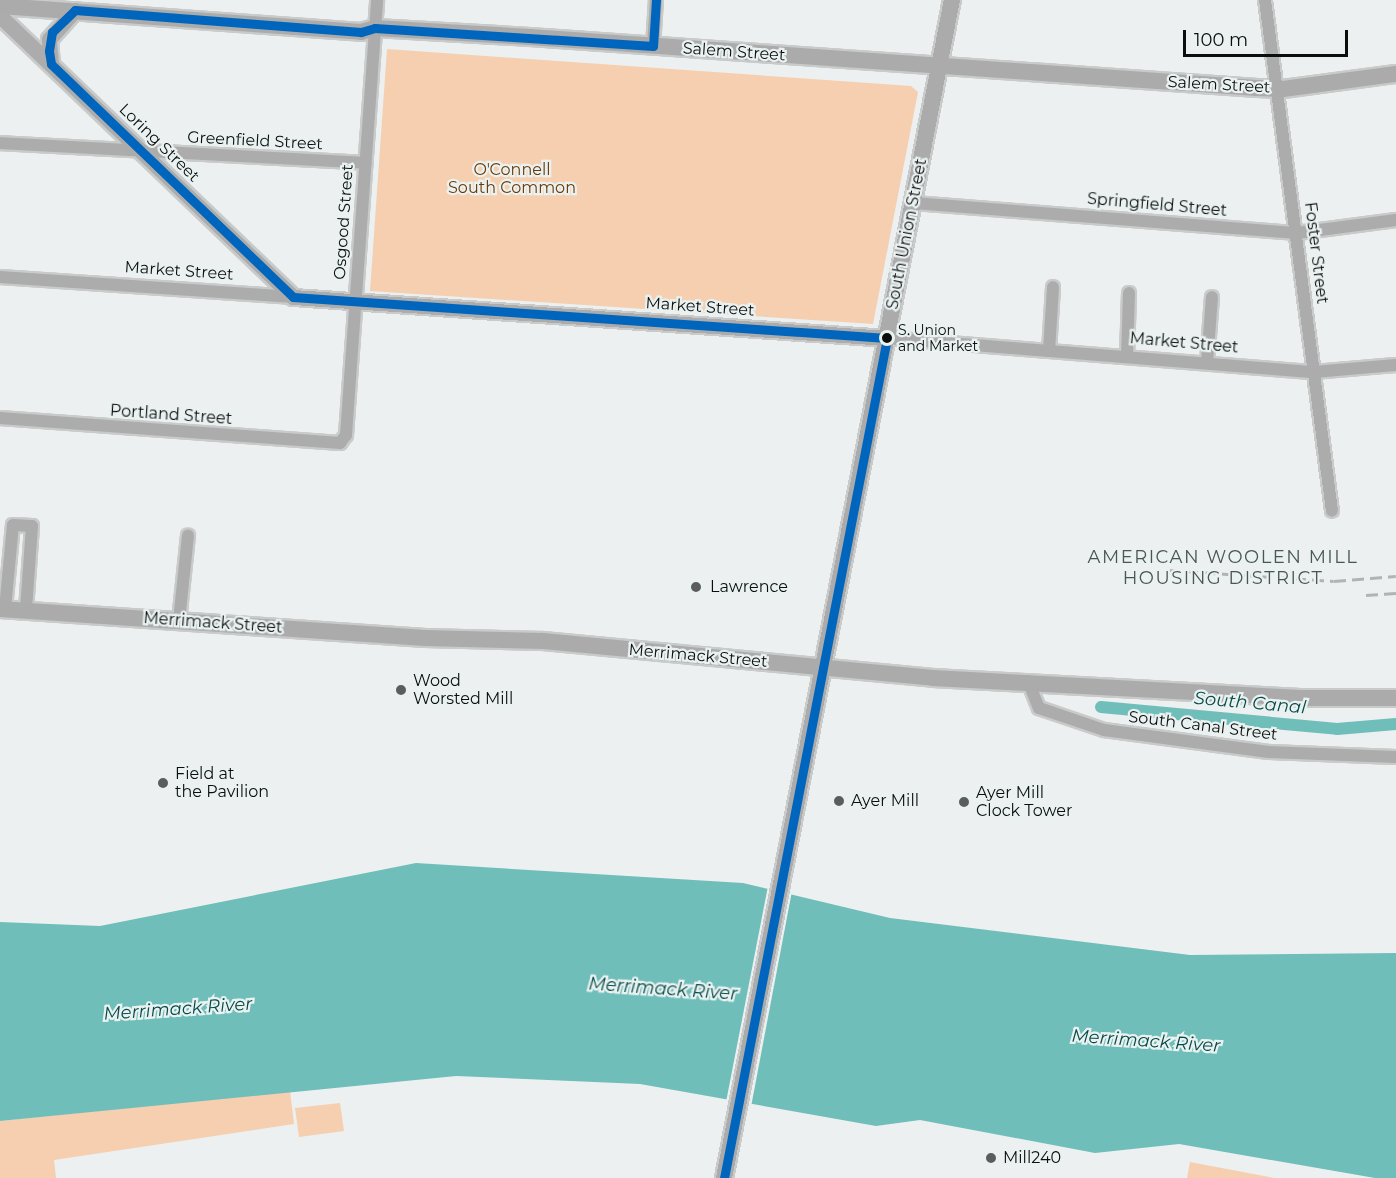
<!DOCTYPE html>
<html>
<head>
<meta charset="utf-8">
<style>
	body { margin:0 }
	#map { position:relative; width:1396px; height:1178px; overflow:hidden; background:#ecf0f0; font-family:Montserrat,sans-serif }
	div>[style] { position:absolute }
	.green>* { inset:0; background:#f5cfb0 }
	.water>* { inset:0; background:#6fbeba }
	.pier>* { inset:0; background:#ecf0f0 }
	.canal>* { height:12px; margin:-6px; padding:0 6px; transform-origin:6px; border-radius:6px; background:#6fbeba }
	.roads { filter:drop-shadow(2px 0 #c9cbcb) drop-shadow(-2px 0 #c9cbcb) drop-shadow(0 2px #c9cbcb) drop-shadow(0 -2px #c9cbcb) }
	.minor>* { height:12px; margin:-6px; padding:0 6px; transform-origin:6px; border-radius:6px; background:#abacab }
	.tertiary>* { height:15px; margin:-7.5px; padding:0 7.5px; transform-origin:7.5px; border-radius:7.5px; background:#abacab }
	.secondary>* { height:16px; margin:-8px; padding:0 8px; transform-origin:8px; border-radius:8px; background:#ababab }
	.rail>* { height:3px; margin-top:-1.5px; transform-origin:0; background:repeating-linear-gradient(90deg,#b0b4b4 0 12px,transparent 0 18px) }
	.bus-1>* { height:9px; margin:-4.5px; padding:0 4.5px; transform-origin:4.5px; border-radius:4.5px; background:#0065bd }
	.dots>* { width:16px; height:16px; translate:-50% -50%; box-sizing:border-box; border:3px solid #eaf2f1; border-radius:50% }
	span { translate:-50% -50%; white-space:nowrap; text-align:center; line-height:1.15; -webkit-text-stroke:4.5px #eaf2f1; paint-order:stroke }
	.bus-label { font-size:14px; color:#0b0e0d }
	.left { translate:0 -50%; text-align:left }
	.street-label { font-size:16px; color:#0b0e0d }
	.park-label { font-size:16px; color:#6d3a07 }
	.poi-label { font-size:16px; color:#0b0e0d }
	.neighbourhood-label { font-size:18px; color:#4e5453; letter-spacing:1.5px }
	.water-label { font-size:18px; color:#074b48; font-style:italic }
	.scale { position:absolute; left:1183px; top:30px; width:165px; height:27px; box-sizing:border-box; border:3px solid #0b0e0d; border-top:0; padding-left:8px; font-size:18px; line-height:21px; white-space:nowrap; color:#0b0e0d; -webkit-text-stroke:4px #eaf2f1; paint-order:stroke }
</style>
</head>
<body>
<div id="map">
	<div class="green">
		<i style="clip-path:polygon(387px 49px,911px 86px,918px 92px,873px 324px,370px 291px)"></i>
		<i style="clip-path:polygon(290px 1091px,294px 1124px,54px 1160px,56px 1178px,0 1178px,0 1121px)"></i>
		<i style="clip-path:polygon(340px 1103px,344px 1131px,299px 1137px,295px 1108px)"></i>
		<i style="clip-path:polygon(1190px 1162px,1274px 1178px,1187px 1178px)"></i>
	</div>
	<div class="water">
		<i style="clip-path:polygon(416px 863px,743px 883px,890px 918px,1190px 955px,1396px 953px,1396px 1178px,1375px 1178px,1179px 1144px,1095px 1153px,920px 1120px,876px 1126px,640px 1084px,456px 1076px,0 1121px,0 922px,100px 926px)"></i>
	</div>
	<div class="pier">
		<i style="clip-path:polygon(768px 886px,792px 891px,751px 1107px,726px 1102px)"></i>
	</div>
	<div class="canal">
		<i style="left:1101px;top:707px;width:237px;rotate:5.3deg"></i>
		<i style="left:1337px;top:729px;width:59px;rotate:-4.8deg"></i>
	</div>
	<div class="roads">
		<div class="minor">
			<i style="left:1265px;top:0;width:515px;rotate:82.53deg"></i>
			<i style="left:653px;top:46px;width:46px;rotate:-86.3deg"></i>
			<i style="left:0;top:143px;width:366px;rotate:3.1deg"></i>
			<i style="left:914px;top:203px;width:384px;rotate:4.5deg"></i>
			<i style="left:1297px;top:233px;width:100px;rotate:-7.5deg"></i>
			<i style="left:0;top:277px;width:294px;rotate:3.9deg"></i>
			<i style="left:887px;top:338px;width:428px;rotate:4.6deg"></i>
			<i style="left:1314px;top:372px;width:82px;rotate:-4.9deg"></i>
			<i style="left:1049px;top:351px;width:64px;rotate:-86.4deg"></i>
			<i style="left:1127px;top:357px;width:64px;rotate:-88.2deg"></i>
			<i style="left:1207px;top:363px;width:66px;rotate:-85.7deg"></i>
			<i style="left:0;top:418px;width:341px;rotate:4.2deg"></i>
			<i style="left:340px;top:443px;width:10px;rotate:-53deg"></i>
			<i style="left:346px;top:435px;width:436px;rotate:-85.9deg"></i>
			<i style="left:5px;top:609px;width:84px;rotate:-84.6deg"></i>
			<i style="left:13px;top:525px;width:19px;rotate:3deg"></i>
			<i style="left:32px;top:526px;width:84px;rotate:94.1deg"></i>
			<i style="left:179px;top:621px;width:86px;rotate:-84deg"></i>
			<i style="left:1028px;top:681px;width:29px;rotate:68deg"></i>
			<i style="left:1039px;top:708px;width:69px;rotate:18.7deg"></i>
			<i style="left:1104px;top:730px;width:166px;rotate:7.6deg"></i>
			<i style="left:1269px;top:752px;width:127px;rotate:2.3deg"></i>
		</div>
		<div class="tertiary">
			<i style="left:0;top:16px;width:406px;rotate:43.8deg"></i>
			<i style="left:293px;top:297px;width:595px;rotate:3.95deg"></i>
			<i style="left:51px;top:64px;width:25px;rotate:-95deg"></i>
			<i style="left:49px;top:39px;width:39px;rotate:-48deg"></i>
		</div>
		<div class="secondary">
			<i style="left:0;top:6px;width:362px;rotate:4.1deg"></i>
			<i style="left:361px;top:32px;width:15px;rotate:-16deg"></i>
			<i style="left:375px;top:28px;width:155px;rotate:3.3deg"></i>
			<i style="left:530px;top:37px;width:729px;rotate:4.01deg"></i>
			<i style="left:1257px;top:88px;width:26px;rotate:2deg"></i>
			<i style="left:1283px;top:89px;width:114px;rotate:-7.6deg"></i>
			<i style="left:0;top:609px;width:426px;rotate:3.9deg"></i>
			<i style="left:425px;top:638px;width:118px;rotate:1.5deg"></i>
			<i style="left:543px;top:641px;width:392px;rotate:5.4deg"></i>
			<i style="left:933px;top:678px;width:372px;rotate:3.1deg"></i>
			<i style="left:1304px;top:698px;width:92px"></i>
			<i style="left:724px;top:1178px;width:1200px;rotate:-79.05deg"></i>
		</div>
	</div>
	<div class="rail">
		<i style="left:1168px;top:570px;width:166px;rotate:3.8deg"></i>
		<i style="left:1334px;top:581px;width:62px;rotate:-4.6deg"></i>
		<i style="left:1366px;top:595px;width:30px;rotate:-4deg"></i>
	</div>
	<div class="bus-1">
		<i style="left:656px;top:0;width:46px;rotate:93.7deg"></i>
		<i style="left:653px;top:46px;width:279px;rotate:-176.3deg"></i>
		<i style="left:375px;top:28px;width:15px;rotate:164deg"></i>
		<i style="left:361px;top:32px;width:287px;rotate:-175.6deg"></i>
		<i style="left:75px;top:10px;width:32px;rotate:136deg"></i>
		<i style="left:52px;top:32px;width:19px;rotate:99deg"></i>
		<i style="left:49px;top:51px;width:13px;rotate:81deg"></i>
		<i style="left:51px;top:64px;width:336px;rotate:43.9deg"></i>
		<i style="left:293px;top:297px;width:595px;rotate:3.95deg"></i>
		<i style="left:887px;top:338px;width:856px;rotate:100.98deg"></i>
	</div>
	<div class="dots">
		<i style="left:887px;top:338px;background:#0b0e0d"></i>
		<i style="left:696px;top:587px;background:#5a5d5c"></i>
		<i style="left:401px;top:690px;background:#5a5d5c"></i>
		<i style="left:163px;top:783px;background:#5a5d5c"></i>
		<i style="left:839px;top:801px;background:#5a5d5c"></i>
		<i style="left:964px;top:802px;background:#5a5d5c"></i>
		<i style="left:991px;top:1158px;background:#5a5d5c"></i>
	</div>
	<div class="bus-label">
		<span class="left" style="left:898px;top:338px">S. Union<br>and Market</span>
	</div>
	<div class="street-label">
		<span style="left:734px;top:52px;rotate:4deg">Salem Street</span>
		<span style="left:1219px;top:85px;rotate:3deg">Salem Street</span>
		<span style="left:255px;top:141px;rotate:3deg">Greenfield Street</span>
		<span style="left:159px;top:143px;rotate:44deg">Loring Street</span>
		<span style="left:1157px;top:205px;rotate:5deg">Springfield Street</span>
		<span style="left:344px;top:222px;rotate:-86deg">Osgood Street</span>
		<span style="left:907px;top:234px;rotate:-79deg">South Union Street</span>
		<span style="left:1316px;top:253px;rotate:83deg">Foster Street</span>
		<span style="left:179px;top:271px;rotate:4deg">Market Street</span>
		<span style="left:700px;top:307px;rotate:4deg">Market Street</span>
		<span style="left:1184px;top:343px;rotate:5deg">Market Street</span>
		<span style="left:171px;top:415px;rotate:4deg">Portland Street</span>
		<span style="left:213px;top:623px;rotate:4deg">Merrimack Street</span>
		<span style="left:698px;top:656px;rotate:5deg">Merrimack Street</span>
		<span style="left:1203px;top:726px;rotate:7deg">South Canal Street</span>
	</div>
	<div class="park-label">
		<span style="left:512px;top:179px">O'Connell<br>South Common</span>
	</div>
	<div class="poi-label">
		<span class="left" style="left:710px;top:587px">Lawrence</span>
		<span class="left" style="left:413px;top:690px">Wood<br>Worsted Mill</span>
		<span class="left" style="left:175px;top:783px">Field at<br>the Pavilion</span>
		<span class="left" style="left:976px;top:802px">Ayer Mill<br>Clock Tower</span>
		<span class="left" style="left:851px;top:801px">Ayer Mill</span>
		<span class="left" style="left:1003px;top:1158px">Mill240</span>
	</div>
	<div class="neighbourhood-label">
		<span style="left:1223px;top:568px">AMERICAN WOOLEN MILL<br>HOUSING DISTRICT</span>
	</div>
	<div class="water-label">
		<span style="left:1250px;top:703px;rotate:5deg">South Canal</span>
		<span style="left:663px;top:989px;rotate:4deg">Merrimack River</span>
		<span style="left:178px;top:1009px;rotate:-4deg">Merrimack River</span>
		<span style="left:1146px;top:1041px;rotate:4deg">Merrimack River</span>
	</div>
	<div class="scale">100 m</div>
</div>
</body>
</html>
